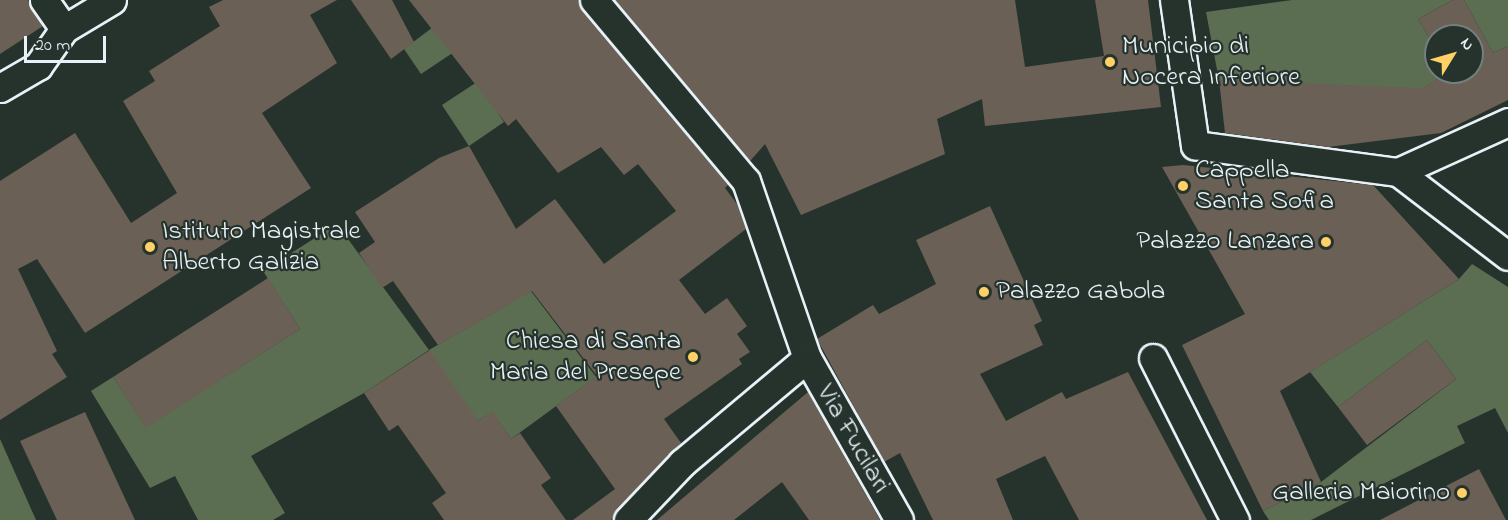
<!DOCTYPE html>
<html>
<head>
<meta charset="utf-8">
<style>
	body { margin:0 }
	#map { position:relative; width:1508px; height:520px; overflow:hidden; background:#26332d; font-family:"Indie Flower",sans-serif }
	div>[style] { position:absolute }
	.green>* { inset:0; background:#5c6e51 }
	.building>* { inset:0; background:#6b6055 }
	.roads { filter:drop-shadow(2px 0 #e8f1f8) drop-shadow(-2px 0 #e8f1f8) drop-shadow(0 2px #e8f1f8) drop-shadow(0 -2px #e8f1f8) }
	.street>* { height:27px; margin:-13.5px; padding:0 13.5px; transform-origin:13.5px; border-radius:13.5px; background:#26332d }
	.dots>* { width:16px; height:16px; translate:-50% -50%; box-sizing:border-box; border:3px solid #26332d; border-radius:50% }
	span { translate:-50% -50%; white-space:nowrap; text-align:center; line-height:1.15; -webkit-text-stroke:4.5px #26332d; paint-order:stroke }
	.poi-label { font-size:27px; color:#e8f1f8 }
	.left { translate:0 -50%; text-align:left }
	.right { translate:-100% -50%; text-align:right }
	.street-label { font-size:27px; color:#e8f1f8 }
	.north { position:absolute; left:1424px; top:24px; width:60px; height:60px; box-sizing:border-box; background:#26332d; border:2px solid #747f7e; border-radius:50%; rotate:53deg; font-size:16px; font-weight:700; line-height:24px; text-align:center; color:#e8f1f8 }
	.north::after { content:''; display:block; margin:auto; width:21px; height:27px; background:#ffd166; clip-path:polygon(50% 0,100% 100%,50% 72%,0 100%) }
	.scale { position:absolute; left:24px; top:36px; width:82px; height:27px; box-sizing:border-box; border:3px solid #e8f1f8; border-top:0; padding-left:8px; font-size:18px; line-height:21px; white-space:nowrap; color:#e8f1f8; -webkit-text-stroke:4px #26332d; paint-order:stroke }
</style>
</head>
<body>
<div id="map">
	<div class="green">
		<i style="clip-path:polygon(1292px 0,1453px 0,1418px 19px,1436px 49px,1436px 72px,1449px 72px,1421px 89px,1219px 80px,1206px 12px)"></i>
		<i style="clip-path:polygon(1464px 0,1508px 0,1508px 46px,1493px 53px)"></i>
		<i style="clip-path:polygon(441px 21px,460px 48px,421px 74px,404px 49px)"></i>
		<i style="clip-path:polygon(477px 82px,504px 122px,469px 146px,442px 105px)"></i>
		<i style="clip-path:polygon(337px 224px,429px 350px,531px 291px,596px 377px,511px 439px,492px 412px,473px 424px,429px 350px,364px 393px,251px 456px,285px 513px,273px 520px,198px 520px,175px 476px,150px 488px,91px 391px,113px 377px,146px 427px,300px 329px,263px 271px)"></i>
		<i style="clip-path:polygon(1472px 264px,1508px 287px,1508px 433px,1495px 408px,1457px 426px,1465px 443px,1311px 520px,1269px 520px,1263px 511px,1321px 482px,1456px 379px,1427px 340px,1338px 407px,1310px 372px,1459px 279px)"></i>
		<i style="clip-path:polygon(0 439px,36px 520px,0 520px)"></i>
	</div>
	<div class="building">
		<i style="clip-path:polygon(0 0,28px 0,43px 26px,0 54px)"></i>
		<i style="clip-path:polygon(223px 0,337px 0,310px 15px,337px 63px,262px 113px,311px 188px,85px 333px,37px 259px,18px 269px,57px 351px,52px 354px,67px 377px,0 420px,0 181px,75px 133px,131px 223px,177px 193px,123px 101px,155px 81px,149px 71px,220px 26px,209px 7px)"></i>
		<i style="clip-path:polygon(351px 0,392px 0,414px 42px,391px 59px)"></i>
		<i style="clip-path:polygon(409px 0,579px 0,582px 10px,728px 185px,725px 188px,737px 204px,746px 229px,679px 280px,705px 314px,727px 298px,747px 326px,737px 334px,750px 352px,739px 359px,742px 364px,664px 419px,681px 443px,611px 520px,573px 520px,615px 489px,556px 406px,597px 376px,532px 291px,438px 345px,393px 281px,382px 288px,359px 253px,375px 242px,355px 212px,439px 158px,469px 146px,516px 229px,555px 199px,604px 264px,676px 211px,638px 164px,624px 175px,601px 147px,558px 173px,516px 119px,508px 126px)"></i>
		<i style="clip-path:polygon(615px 0,1015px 0,1025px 67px,1104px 56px,1095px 0,1148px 0,1161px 107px,985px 126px,982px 99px,937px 119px,945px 154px,801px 215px,765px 144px,750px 161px)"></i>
		<i style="clip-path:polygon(1453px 0,1464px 0,1493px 53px,1508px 46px,1508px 100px,1441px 133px,1328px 147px,1225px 133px,1219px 80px,1422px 88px,1449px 72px,1472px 72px,1472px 36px,1436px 36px,1436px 49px,1418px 19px)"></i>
		<i style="clip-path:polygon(1183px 165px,1373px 185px,1459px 279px,1280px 391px,1321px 482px,1263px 511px,1182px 345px,1245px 314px,1162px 167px)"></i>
		<i style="clip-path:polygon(990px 206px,1042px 321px,1034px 325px,1043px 345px,980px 374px,1006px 421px,1062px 392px,1066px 399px,1128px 372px,1207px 520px,1079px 520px,1045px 456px,996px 479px,1013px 520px,933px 520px,900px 453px,884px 462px,817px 339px,873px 305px,879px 314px,936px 284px,916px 240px)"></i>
		<i style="clip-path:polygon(268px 278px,300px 329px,146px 428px,113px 377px)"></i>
		<i style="clip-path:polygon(1427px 340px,1456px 379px,1367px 445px,1338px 407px)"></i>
		<i style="clip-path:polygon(430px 350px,478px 421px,492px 411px,511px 439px,520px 433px,551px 478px,541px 485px,566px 520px,444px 520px,432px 503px,446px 493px,398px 425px,389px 431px,364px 393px)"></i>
		<i style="clip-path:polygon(808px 392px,880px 520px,809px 520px,782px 482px,734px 520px,657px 520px)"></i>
		<i style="clip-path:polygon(85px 412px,135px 520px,57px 520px,20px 441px)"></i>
		<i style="clip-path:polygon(1479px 469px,1506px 520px,1380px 520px)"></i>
	</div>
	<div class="roads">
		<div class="street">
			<i style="left:44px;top:0;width:35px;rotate:55deg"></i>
			<i style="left:594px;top:0;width:236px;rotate:50deg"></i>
			<i style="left:746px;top:181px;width:187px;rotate:71deg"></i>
			<i style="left:807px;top:358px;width:186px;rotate:60.4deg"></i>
			<i style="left:1174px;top:0;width:147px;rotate:81.8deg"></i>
			<i style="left:1195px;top:145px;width:205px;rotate:7.6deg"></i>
			<i style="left:1398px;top:172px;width:121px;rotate:-24.4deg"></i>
			<i style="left:0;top:88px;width:44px;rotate:-30.1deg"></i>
			<i style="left:38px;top:66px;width:45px;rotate:-54.9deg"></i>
			<i style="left:64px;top:29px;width:56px;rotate:-31.1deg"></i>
			<i style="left:1398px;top:172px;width:138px;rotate:37.4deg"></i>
			<i style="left:1153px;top:358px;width:182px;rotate:63.2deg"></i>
			<i style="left:628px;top:520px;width:79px;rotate:-46.5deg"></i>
			<i style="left:682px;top:463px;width:163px;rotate:-40deg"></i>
		</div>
	</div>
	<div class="dots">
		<i style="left:1110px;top:62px;background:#ffd166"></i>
		<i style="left:1183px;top:186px;background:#ffd166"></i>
		<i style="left:1326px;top:242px;background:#ffd166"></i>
		<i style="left:150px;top:247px;background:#ffd166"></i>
		<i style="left:984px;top:292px;background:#ffd166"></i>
		<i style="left:693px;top:357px;background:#ffd166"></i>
		<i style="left:1462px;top:493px;background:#ffd166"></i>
	</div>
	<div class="poi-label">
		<span class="left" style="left:1122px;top:62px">Municipio di<br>Nocera Inferiore</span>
		<span class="left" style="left:1195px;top:186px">Cappella<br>Santa Sofia</span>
		<span class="left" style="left:162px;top:247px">Istituto Magistrale<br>Alberto Galizia</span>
		<span class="right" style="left:1314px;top:242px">Palazzo Lanzara</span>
		<span class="left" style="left:996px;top:292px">Palazzo Gabola</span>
		<span class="right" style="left:681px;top:357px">Chiesa di Santa<br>Maria del Presepe</span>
		<span class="right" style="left:1450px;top:493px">Galleria Maiorino</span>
	</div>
	<div class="street-label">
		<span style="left:853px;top:439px;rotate:60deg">Via Fucilari</span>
	</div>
	<div class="north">N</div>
	<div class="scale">20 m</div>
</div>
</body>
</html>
